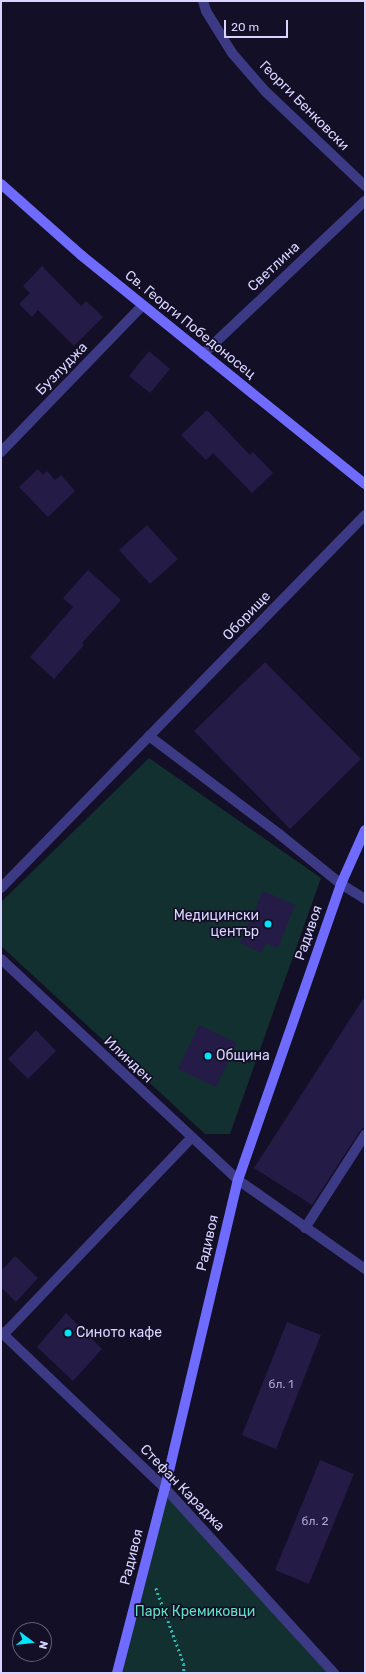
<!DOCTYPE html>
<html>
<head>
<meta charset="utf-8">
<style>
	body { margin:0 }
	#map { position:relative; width:366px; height:1674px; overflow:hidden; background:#130f26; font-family:Rubik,sans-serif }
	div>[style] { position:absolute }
	.green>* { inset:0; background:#12302f }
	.building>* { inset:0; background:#241b47 }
	.path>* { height:2.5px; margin-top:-1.25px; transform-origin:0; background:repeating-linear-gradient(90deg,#2fb8b0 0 2px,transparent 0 5px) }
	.street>* { height:10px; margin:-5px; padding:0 5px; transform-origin:5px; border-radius:5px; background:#3d3a85 }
	.secondary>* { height:10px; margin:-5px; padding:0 5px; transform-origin:5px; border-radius:5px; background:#6f6bff }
	.dots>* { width:11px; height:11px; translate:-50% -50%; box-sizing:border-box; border:2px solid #130f26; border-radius:50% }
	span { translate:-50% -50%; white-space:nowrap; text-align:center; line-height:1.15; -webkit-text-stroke:3.5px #130f26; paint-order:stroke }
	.number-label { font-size:12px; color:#aca6d1 }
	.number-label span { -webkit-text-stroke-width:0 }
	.street-label { font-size:14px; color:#d9d4ff }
	.poi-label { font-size:14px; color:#d9d4ff }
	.right { translate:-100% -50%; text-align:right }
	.left { translate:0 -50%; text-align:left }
	.park-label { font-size:14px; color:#5fe0c0 }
	.frame { position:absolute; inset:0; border:2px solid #d9d4ff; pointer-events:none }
	.north { position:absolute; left:12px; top:1622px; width:40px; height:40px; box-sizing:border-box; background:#130f26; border:1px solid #625e7d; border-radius:50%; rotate:105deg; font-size:11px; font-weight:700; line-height:16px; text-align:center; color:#d9d4ff }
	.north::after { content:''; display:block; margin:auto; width:14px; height:18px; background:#00e5ff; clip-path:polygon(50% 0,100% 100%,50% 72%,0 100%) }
	.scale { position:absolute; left:224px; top:20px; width:64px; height:18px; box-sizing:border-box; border:2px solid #d9d4ff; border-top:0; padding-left:5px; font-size:12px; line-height:14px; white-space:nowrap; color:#d9d4ff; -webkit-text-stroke:3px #130f26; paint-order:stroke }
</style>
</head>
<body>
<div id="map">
	<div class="green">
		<i style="clip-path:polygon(149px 758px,321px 878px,230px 1134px,205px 1134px,1px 946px,1px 902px)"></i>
		<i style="clip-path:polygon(165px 1488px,334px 1673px,117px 1673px)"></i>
	</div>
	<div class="building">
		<i style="clip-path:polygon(42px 266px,81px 306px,86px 301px,103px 317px,74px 346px,38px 310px,32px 317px,19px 304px,30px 293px,23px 286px)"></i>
		<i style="clip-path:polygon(149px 351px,170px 369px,150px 393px,129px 376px)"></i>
		<i style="clip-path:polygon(207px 410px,250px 455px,253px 452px,273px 473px,252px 493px,213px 453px,206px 460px,181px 435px)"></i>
		<i style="clip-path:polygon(38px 469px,43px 475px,47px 471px,55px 480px,61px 475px,75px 491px,48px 517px,19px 487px)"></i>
		<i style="clip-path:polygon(147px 525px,178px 559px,150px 584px,119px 550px)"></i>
		<i style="clip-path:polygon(88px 570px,121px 600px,82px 643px,84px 645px,54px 679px,30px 657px,73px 607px,63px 598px)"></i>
		<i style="clip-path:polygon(265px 662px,361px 759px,290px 829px,194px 731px)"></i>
		<i style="clip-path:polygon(263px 891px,295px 905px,278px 948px,266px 943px,262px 953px,240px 943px)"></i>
		<i style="clip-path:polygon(365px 996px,365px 1126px,360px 1131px,312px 1205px,254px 1168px)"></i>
		<i style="clip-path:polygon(199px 1025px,237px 1043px,216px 1087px,178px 1069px)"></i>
		<i style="clip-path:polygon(36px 1030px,56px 1051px,28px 1079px,8px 1059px)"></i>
		<i style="clip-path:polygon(15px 1256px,38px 1278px,16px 1302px,1px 1287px,1px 1271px)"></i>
		<i style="clip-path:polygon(66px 1313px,102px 1349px,73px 1381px,37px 1347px)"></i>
		<i style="clip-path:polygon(287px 1322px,321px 1335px,276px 1449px,242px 1435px)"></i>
		<i style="clip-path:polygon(320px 1460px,354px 1474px,309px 1584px,275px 1570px)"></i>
	</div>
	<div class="path">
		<i style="left:156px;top:1588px;width:81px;rotate:69.8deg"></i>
		<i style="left:184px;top:1664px;width:9px;rotate:90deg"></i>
	</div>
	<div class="street">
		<i style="left:203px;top:1px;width:10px;rotate:73deg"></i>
		<i style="left:206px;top:11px;width:49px;rotate:58.2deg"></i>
		<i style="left:232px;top:53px;width:50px;rotate:49deg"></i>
		<i style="left:265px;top:91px;width:138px;rotate:43.5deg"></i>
		<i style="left:203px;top:354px;width:223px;rotate:-43.4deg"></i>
		<i style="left:1px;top:452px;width:203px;rotate:-46deg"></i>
		<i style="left:149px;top:736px;width:163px;rotate:37deg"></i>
		<i style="left:279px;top:834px;width:80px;rotate:38.9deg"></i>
		<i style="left:341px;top:884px;width:28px;rotate:32deg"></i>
		<i style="left:1px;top:888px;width:521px;rotate:-45.7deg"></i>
		<i style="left:1px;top:959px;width:324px;rotate:43deg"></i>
		<i style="left:238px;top:1180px;width:155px;rotate:35deg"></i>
		<i style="left:305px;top:1228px;width:111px;rotate:-57.2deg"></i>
		<i style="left:1px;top:1332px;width:226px;rotate:43.6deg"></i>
		<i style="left:165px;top:1488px;width:251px;rotate:47.6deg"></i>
		<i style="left:4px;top:1334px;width:271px;rotate:-46.3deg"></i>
	</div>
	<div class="secondary">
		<i style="left:1px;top:184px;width:107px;rotate:41.6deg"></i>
		<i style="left:81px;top:255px;width:365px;rotate:38.9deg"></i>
		<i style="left:117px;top:1673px;width:191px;rotate:-75.5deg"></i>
		<i style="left:165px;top:1488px;width:317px;rotate:-76.7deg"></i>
		<i style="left:238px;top:1180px;width:313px;rotate:-70.8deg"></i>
		<i style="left:341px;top:884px;width:59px;rotate:-66deg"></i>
	</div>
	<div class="dots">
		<i style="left:268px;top:924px;background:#00e5ff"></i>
		<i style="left:208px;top:1056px;background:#00e5ff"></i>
		<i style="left:68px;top:1333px;background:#00e5ff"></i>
	</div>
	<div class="number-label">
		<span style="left:281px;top:1385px">бл. 1</span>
		<span style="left:315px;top:1522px">бл. 2</span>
	</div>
	<div class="street-label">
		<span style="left:304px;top:106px;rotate:45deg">Георги Бенковски</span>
		<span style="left:274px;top:267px;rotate:-43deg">Светлина</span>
		<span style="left:190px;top:325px;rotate:39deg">Св. Георги Победоносец</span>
		<span style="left:62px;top:369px;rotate:-46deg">Бузлуджа</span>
		<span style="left:247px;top:616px;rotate:-46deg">Оборище</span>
		<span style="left:309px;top:933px;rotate:-71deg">Радивоя</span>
		<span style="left:128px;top:1060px;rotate:43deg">Илинден</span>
		<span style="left:208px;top:1243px;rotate:-77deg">Радивоя</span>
		<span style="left:182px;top:1488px;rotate:46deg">Стефан Караджа</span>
		<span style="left:132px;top:1557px;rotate:-76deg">Радивоя</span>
	</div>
	<div class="poi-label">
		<span class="right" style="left:259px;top:924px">Медицински<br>център</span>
		<span class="left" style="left:216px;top:1056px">Община</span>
		<span class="left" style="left:76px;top:1333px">Синото кафе</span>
	</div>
	<div class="park-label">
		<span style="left:195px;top:1612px">Парк Кремиковци</span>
	</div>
	<div class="frame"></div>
	<div class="north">N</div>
	<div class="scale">20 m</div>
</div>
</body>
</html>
